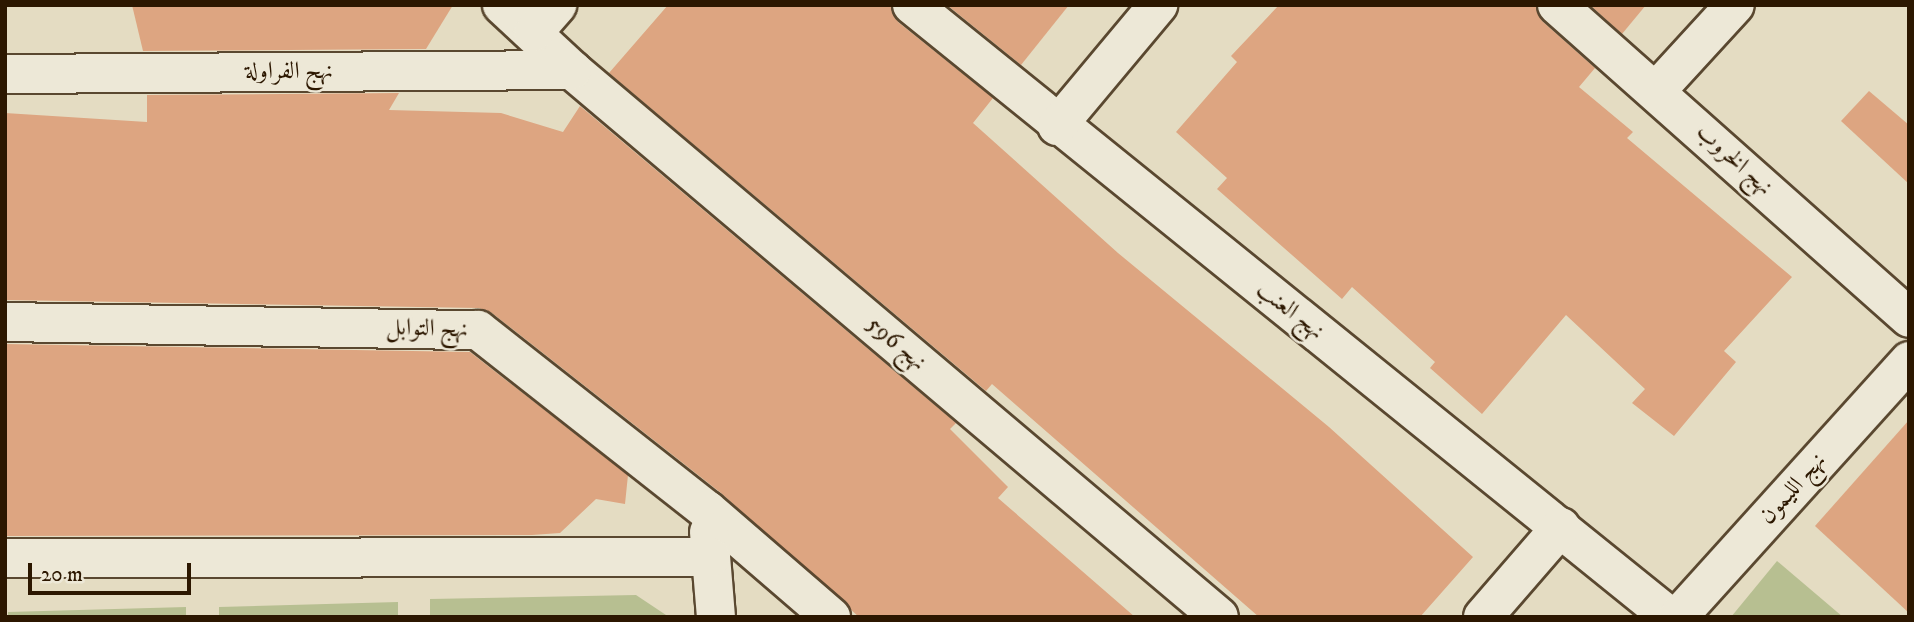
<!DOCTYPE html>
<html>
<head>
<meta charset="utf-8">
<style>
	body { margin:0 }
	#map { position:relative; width:1914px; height:622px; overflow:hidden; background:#e4dcc2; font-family:"IM FELL DW Pica",Amiri,serif }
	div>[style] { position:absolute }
	.green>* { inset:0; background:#b7bf91 }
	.building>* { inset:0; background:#dda581 }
	.roads { filter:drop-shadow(2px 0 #5a4830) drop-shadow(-2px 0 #5a4830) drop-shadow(0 2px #5a4830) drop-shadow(0 -2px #5a4830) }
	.minor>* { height:38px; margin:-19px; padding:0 19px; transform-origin:19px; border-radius:19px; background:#ede8d7 }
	span { translate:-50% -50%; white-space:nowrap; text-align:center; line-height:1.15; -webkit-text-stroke:5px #ede8d7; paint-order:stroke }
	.street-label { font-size:24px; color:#2c1700 }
	.frame { position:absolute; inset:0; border:7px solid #2c1700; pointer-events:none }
	.scale { position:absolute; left:28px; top:563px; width:163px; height:32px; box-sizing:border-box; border:4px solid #2c1700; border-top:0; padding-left:9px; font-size:21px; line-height:24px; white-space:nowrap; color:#2c1700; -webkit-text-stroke:5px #ede8d7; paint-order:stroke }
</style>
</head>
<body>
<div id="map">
	<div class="green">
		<i style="clip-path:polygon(1777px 561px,1843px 617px,1731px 617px)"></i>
		<i style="clip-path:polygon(636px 595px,669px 617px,430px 617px,430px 599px)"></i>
		<i style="clip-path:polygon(398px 602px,398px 617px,219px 617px,219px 607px)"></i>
		<i style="clip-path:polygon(186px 607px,186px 617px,8px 617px,8px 612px)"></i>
	</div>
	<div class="building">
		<i style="clip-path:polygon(132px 5px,453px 5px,426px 49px,143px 51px)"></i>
		<i style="clip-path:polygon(668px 5px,891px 5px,898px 22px,993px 98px,973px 123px,1118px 253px,1329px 427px,1473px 557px,1420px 617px,1259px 617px,992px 384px,986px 391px,609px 73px)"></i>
		<i style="clip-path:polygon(947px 5px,1069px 5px,1021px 65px)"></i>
		<i style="clip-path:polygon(1279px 5px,1536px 5px,1542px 21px,1595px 68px,1579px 87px,1633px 132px,1627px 138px,1792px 277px,1724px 351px,1736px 362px,1674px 436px,1632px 403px,1645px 389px,1566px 315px,1482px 414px,1430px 368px,1435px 362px,1352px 287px,1342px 299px,1217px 189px,1227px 178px,1176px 132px,1237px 62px,1231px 56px)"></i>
		<i style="clip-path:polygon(1590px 5px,1646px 5px,1622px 34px)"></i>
		<i style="clip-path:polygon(1869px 91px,1909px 125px,1909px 184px,1841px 121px)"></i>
		<i style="clip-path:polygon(399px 93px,389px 110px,501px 113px,563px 132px,580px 106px,956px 423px,950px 429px,1008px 487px,998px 498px,1135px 617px,859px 617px,721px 493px,492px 313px,479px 308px,5px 300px,5px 113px,147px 122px,147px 95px)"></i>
		<i style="clip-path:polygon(5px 344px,470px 352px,628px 475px,625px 504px,596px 499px,560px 533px,532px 535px,5px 536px)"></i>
		<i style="clip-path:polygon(1909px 420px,1909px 613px,1815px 526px)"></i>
	</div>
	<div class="roads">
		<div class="minor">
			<i style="left:502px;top:5px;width:96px;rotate:42.9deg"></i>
			<i style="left:572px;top:70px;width:847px;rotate:40.21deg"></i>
			<i style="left:912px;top:5px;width:974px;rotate:38.92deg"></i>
			<i style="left:1557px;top:5px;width:471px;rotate:41.6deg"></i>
			<i style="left:533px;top:33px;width:37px;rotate:-49deg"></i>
			<i style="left:5px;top:74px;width:567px;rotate:-0.4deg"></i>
			<i style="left:1657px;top:90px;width:115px;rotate:-47.5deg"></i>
			<i style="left:1057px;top:126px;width:158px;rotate:-50.1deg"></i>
			<i style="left:5px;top:322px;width:473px;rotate:1deg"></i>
			<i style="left:478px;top:330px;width:291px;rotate:38.2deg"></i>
			<i style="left:707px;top:510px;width:164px;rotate:40.8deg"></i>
			<i style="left:709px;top:532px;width:85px;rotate:85.3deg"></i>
			<i style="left:5px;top:558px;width:706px;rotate:-0.08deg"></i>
			<i style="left:1483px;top:617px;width:119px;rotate:-49.1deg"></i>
			<i style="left:1678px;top:617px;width:345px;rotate:-47.9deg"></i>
		</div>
	</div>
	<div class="street-label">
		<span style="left:289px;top:72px">نهج الفراولة</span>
		<span style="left:1734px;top:160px;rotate:42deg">نهج الخروب</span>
		<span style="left:1290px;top:311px;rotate:38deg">نهج العنب</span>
		<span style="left:427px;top:329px;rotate:2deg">نهج التوابل</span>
		<span style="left:896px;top:344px;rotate:40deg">نهج 596</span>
		<span style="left:1793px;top:489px;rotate:-48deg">نهج الليمون</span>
	</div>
	<div class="frame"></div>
	<div class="scale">20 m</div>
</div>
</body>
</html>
